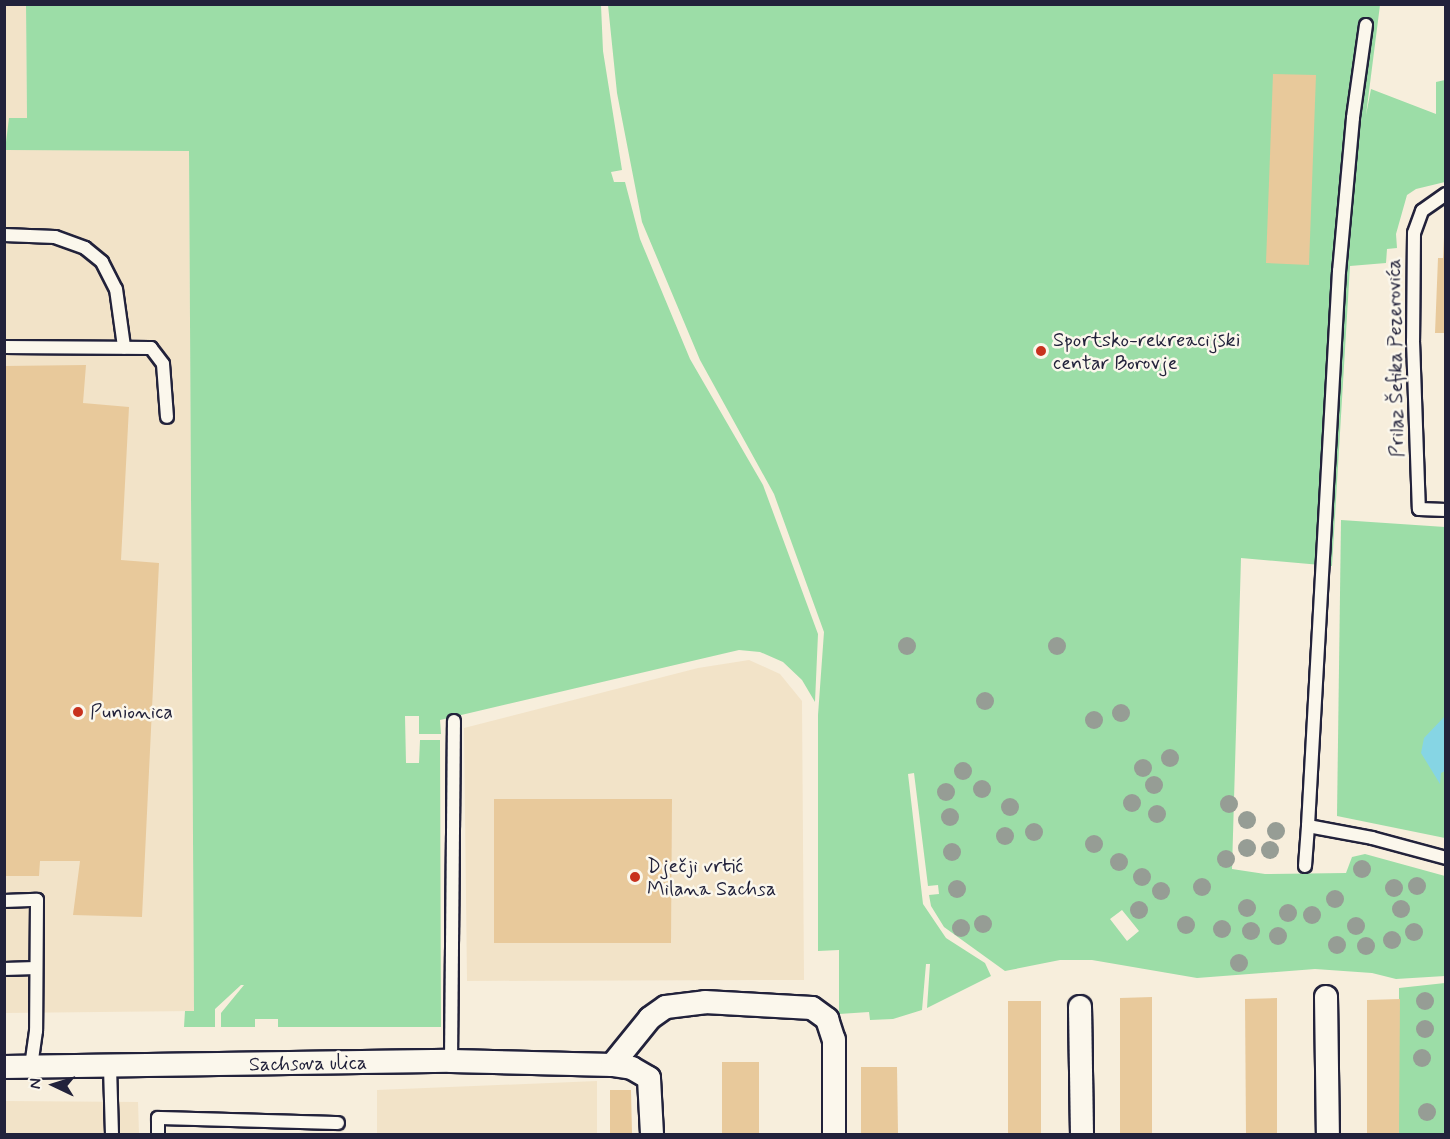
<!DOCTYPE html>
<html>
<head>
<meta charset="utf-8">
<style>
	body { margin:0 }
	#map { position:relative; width:1450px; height:1139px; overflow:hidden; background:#f7eedc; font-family:Mynerve,sans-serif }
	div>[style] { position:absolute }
	.built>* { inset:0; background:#f2e3c8 }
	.green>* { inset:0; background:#9cdda7 }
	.water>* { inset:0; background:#86d5e4 }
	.building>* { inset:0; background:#e8c99b }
	.roads { filter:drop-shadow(2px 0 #22223b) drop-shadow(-2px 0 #22223b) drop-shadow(0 2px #22223b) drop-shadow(0 -2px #22223b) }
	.lane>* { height:12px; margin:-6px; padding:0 6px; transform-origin:6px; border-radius:6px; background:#fbf7ec }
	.street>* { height:22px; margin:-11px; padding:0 11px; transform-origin:11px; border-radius:11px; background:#fbf7ec }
	.trees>* { width:18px; height:18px; margin:-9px; border-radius:50%; background:#969d95 }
	.dots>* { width:16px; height:16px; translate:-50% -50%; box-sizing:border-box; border:3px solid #fbf7ec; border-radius:50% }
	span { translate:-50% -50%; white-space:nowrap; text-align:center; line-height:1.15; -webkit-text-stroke:5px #fbf7ec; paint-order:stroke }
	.poi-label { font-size:20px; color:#22223b }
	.left { translate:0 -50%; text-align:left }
	.street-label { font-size:20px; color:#22223b }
	.frame { position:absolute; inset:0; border:6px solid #22223b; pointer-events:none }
	.north { position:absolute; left:24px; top:1055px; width:60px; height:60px; -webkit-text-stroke:4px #fbf7ec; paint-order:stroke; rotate:274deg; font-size:16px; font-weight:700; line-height:24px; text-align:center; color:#22223b }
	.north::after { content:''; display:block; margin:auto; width:21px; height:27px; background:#22223b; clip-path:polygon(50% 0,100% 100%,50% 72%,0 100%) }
</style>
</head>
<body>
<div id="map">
	<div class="built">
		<i style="clip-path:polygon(4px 5px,26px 5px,27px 118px,4px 143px)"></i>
		<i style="clip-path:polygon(4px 150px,189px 150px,194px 1011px,5px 1013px)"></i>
		<i style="clip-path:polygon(749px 660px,780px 674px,802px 701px,804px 980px,467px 981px,464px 728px,698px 668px)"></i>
		<i style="clip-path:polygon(597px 1081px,597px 1134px,377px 1134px,377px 1090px)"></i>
		<i style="clip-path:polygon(5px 1101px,138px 1102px,139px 1134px,5px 1134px)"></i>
	</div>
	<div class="green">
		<i style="clip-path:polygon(26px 5px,601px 5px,603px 51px,622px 170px,611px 172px,614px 182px,625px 182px,640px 239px,690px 359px,763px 485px,818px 634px,815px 702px,802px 680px,783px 662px,760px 652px,739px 650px,440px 720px,441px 734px,419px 734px,419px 716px,405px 716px,406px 763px,419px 763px,420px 740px,440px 740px,441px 1027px,278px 1027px,278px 1019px,255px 1019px,255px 1027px,221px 1027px,221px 1013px,244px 985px,241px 985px,215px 1009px,215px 1027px,184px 1027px,185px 1011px,194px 1011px,189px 151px,5px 150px,9px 118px,27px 118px)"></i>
		<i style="clip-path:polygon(evenodd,608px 5px,1380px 5px,1366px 115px,1371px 89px,1436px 114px,1436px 82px,1445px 80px,1445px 182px,1416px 189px,1407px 195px,1396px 234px,1397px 248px,1387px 249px,1386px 263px,1350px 266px,1332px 566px,1241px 558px,1232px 869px,1265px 874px,1346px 873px,1352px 857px,1365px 854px,1445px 876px,1445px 976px,1396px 979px,1372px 973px,1315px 969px,1197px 978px,1092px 960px,1060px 960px,1005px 971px,944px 927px,931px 906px,929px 895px,939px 894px,938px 885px,928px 886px,914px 773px,908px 774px,923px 904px,946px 938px,985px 963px,991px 976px,927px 1008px,930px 964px,926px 964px,922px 1010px,893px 1019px,870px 1020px,869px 1012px,839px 1014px,839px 950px,818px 951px,818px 715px,824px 632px,774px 494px,700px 360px,642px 222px,617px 93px,608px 5px,1122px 910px,1139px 931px,1127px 941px,1110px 919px,1122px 910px)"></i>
		<i style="clip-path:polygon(1341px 520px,1445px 527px,1445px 838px,1337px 816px)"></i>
		<i style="clip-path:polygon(1445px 983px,1445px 1134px,1399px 1134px,1399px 988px)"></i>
	</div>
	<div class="water">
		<i style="clip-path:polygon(1445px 716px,1445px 771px,1441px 773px,1440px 784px,1421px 753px,1424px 738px)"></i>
	</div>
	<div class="building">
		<i style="clip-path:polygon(1273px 74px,1316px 75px,1309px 265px,1266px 263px)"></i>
		<i style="clip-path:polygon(1444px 237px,1446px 333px,1435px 333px,1438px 258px,1443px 258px)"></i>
		<i style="clip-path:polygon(86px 365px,83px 403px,129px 407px,121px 560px,159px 563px,142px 917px,73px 915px,80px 861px,40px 861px,39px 876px,4px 876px,4px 366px)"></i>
		<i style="clip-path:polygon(494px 799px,672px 799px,671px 943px,494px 943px)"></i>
		<i style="clip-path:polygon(1152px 997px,1152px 1134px,1120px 1134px,1120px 998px)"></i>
		<i style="clip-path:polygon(1277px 998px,1277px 1134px,1246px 1134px,1245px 999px)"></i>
		<i style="clip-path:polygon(1400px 999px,1399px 1134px,1367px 1134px,1367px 1000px)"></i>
		<i style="clip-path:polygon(1008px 1001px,1041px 1001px,1041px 1134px,1008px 1134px)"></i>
		<i style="clip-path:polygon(722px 1062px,759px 1062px,759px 1134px,722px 1134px)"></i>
		<i style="clip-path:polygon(861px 1067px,897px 1067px,898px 1134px,861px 1134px)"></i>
		<i style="clip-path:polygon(610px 1090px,631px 1090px,632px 1134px,610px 1134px)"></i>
	</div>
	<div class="roads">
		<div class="lane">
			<i style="left:1366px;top:25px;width:94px;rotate:98deg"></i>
			<i style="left:1353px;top:118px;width:154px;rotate:95.2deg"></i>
			<i style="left:1339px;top:271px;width:556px;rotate:93.2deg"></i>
			<i style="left:1308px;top:826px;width:65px;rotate:10.6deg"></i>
			<i style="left:1372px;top:838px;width:77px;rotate:15.1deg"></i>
			<i style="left:1446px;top:194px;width:29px;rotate:145deg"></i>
			<i style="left:1422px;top:211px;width:23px;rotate:110deg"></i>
			<i style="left:1414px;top:233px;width:108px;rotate:90.5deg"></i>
			<i style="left:1413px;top:341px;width:168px;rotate:88deg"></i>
			<i style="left:1419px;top:509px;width:27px;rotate:2deg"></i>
			<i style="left:4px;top:235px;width:51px;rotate:2.2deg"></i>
			<i style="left:55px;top:237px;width:32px;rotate:20deg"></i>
			<i style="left:85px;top:248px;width:22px;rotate:39deg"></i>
			<i style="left:102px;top:262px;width:30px;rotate:63deg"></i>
			<i style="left:116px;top:289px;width:59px;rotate:82.1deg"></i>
			<i style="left:4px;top:347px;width:147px;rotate:0.4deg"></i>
			<i style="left:151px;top:348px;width:20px;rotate:53deg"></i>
			<i style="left:163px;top:364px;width:53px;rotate:85.7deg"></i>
			<i style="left:1305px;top:866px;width:40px;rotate:-85.7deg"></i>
			<i style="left:4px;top:901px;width:33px;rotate:-2deg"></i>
			<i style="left:37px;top:900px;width:131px;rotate:90.4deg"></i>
			<i style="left:36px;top:1031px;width:35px;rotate:98deg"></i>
			<i style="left:4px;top:969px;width:32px;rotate:-2deg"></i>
			<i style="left:451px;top:1061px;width:340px;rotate:-89.5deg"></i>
			<i style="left:110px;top:1067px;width:67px;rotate:88.3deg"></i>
			<i style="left:158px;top:1134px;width:16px;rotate:-90deg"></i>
			<i style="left:158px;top:1118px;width:180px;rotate:1.6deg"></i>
		</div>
		<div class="street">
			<i style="left:1326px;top:997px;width:137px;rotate:89.2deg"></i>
			<i style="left:1080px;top:1007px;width:127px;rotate:89.1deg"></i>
			<i style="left:4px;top:1067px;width:447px;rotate:-0.8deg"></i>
			<i style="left:451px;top:1061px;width:161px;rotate:1.4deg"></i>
			<i style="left:652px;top:1134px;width:56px;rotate:-93.1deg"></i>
			<i style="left:649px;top:1078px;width:20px;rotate:-150deg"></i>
			<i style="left:632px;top:1068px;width:20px;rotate:-171deg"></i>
			<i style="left:612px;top:1065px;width:60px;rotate:-51deg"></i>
			<i style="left:650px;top:1018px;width:19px;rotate:-35deg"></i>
			<i style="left:666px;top:1007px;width:39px;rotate:-7deg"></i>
			<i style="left:705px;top:1002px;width:107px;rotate:3.2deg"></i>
			<i style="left:812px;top:1008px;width:19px;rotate:36deg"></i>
			<i style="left:827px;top:1019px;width:22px;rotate:72deg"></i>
			<i style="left:834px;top:1040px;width:94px;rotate:90deg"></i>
		</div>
	</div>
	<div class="trees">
		<i style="left:907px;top:646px"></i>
		<i style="left:1057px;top:646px"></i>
		<i style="left:985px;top:701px"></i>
		<i style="left:1121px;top:713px"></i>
		<i style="left:1094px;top:720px"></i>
		<i style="left:1170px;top:758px"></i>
		<i style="left:1143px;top:768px"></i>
		<i style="left:963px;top:771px"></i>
		<i style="left:1154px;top:785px"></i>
		<i style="left:982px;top:789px"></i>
		<i style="left:946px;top:792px"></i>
		<i style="left:1132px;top:803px"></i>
		<i style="left:1229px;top:804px"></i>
		<i style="left:1010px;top:807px"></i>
		<i style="left:1157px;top:814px"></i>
		<i style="left:950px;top:817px"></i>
		<i style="left:1247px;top:820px"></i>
		<i style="left:1276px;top:831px"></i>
		<i style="left:1034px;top:832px"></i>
		<i style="left:1005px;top:836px"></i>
		<i style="left:1094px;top:844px"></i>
		<i style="left:1247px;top:848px"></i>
		<i style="left:1270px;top:850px"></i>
		<i style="left:952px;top:852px"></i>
		<i style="left:1226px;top:859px"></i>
		<i style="left:1119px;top:862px"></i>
		<i style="left:1362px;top:869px"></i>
		<i style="left:1142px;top:877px"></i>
		<i style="left:1417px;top:886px"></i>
		<i style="left:1202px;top:887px"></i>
		<i style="left:1394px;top:888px"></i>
		<i style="left:957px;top:889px"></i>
		<i style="left:1161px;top:891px"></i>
		<i style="left:1335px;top:899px"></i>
		<i style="left:1247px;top:908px"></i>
		<i style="left:1401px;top:909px"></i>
		<i style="left:1139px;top:910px"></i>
		<i style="left:1288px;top:913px"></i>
		<i style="left:1312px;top:915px"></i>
		<i style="left:983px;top:924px"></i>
		<i style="left:1186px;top:925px"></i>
		<i style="left:1356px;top:926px"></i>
		<i style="left:961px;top:928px"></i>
		<i style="left:1222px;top:929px"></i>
		<i style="left:1251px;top:931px"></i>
		<i style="left:1414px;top:932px"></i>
		<i style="left:1278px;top:936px"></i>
		<i style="left:1392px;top:940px"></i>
		<i style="left:1337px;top:945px"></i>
		<i style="left:1366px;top:946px"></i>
		<i style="left:1239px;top:963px"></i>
		<i style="left:1425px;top:1001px"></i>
		<i style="left:1425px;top:1029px"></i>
		<i style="left:1422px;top:1058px"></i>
		<i style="left:1427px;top:1112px"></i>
	</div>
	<div class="dots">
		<i style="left:1041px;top:351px;background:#c8321e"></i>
		<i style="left:78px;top:712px;background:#c8321e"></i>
		<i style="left:635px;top:877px;background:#c8321e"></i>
	</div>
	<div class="poi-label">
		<span class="left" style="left:1053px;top:352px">Sportsko-rekreacijski<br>centar Borovje</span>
		<span class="left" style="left:90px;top:712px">Punionica</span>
		<span class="left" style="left:647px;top:878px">Dječji vrtić<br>Milana Sachsa</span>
	</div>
	<div class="street-label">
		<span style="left:1396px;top:358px;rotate:-91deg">Prilaz Šefika Pezerovića</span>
		<span style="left:308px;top:1064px;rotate:-1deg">Sachsova ulica</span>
	</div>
	<div class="frame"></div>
	<div class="north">N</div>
</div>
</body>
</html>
